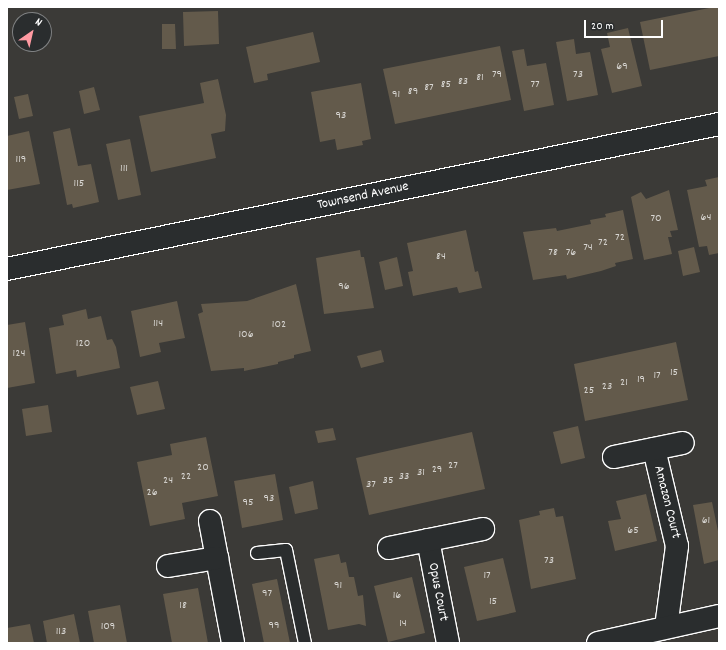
<!DOCTYPE html>
<html>
<head>
<meta charset="utf-8">
<style>
	body { margin:0 }
	#map { position:relative; width:726px; height:650px; overflow:hidden; background:#3b3a37; font-family:Dekko,sans-serif }
	div>[style] { position:absolute }
	.building>* { inset:0; background:#635a4b }
	.roads { filter:drop-shadow(1px 0 #fff) drop-shadow(-1px 0 #fff) drop-shadow(0 1px #fff) drop-shadow(0 -1px #fff) }
	.service>* { height:12px; margin:-6px; padding:0 6px; transform-origin:6px; border-radius:6px; background:#2a2d2e }
	.minor>* { height:22px; margin:-11px; padding:0 11px; transform-origin:11px; border-radius:11px; background:#2a2d2e }
	span { translate:-50% -50%; white-space:nowrap; text-align:center; line-height:1.15; -webkit-text-stroke:3.5px #2a2d2e; paint-order:stroke }
	.number-label { font-size:12px; color:#d8d6d2 }
	.number-label span { -webkit-text-stroke-width:0 }
	.street-label { font-size:14px; color:#fff }
	.frame { position:absolute; inset:0; border:8px solid #fff; pointer-events:none }
	.north { position:absolute; left:12px; top:12px; width:40px; height:40px; box-sizing:border-box; background:#2a2d2e; border:1px solid #7f8182; border-radius:50%; rotate:34deg; font-size:11px; font-weight:700; line-height:16px; text-align:center; color:#fff }
	.north::after { content:''; display:block; margin:auto; width:14px; height:18px; background:#ff9aa2; clip-path:polygon(50% 0,100% 100%,50% 72%,0 100%) }
	.scale { position:absolute; left:584px; top:20px; width:79px; height:18px; box-sizing:border-box; border:2px solid #fff; border-top:0; padding-left:5px; font-size:12px; line-height:14px; white-space:nowrap; color:#fff; -webkit-text-stroke:3px #2a2d2e; paint-order:stroke }
</style>
</head>
<body>
<div id="map">
	<div class="building">
		<i style="clip-path:polygon(714px 7px,719px 7px,719px 56px,650px 70px,640px 22px)"></i>
		<i style="clip-path:polygon(218px 11px,219px 44px,184px 46px,183px 12px)"></i>
		<i style="clip-path:polygon(162px 24px,175px 24px,176px 49px,162px 49px)"></i>
		<i style="clip-path:polygon(628px 28px,642px 86px,612px 93px,601px 49px,610px 47px,607px 33px)"></i>
		<i style="clip-path:polygon(313px 32px,320px 62px,267px 74px,268px 80px,254px 83px,246px 47px)"></i>
		<i style="clip-path:polygon(574px 39px,576px 54px,590px 52px,598px 95px,567px 101px,556px 42px)"></i>
		<i style="clip-path:polygon(500px 46px,511px 100px,395px 124px,383px 69px)"></i>
		<i style="clip-path:polygon(524px 49px,527px 66px,546px 63px,554px 105px,524px 111px,512px 51px)"></i>
		<i style="clip-path:polygon(218px 79px,226px 115px,225px 131px,211px 134px,216px 158px,151px 172px,139px 116px,204px 103px,200px 83px)"></i>
		<i style="clip-path:polygon(361px 83px,371px 139px,362px 141px,363px 145px,337px 150px,335px 139px,320px 142px,311px 92px)"></i>
		<i style="clip-path:polygon(94px 87px,100px 110px,84px 114px,79px 91px)"></i>
		<i style="clip-path:polygon(28px 94px,33px 116px,19px 119px,14px 97px)"></i>
		<i style="clip-path:polygon(70px 128px,78px 166px,91px 164px,99px 202px,73px 208px,72px 204px,67px 205px,53px 132px)"></i>
		<i style="clip-path:polygon(29px 131px,40px 184px,7px 190px,7px 136px)"></i>
		<i style="clip-path:polygon(130px 139px,141px 195px,118px 200px,106px 144px)"></i>
		<i style="clip-path:polygon(719px 177px,719px 253px,709px 255px,707px 246px,699px 247px,687px 190px,707px 186px,705px 180px)"></i>
		<i style="clip-path:polygon(669px 190px,678px 230px,670px 231px,672px 237px,668px 237px,672px 254px,644px 260px,631px 197px,641px 192px,646px 199px)"></i>
		<i style="clip-path:polygon(623px 210px,633px 259px,615px 263px,616px 266px,601px 271px,567px 279px,566px 275px,533px 280px,523px 232px,556px 228px,557px 231px,591px 224px,590px 220px,606px 217px,605px 214px)"></i>
		<i style="clip-path:polygon(466px 230px,475px 272px,478px 271px,482px 288px,459px 293px,457px 287px,413px 296px,408px 272px,413px 271px,407px 243px)"></i>
		<i style="clip-path:polygon(694px 247px,700px 272px,683px 276px,678px 251px)"></i>
		<i style="clip-path:polygon(360px 250px,361px 257px,364px 257px,374px 308px,324px 314px,316px 258px)"></i>
		<i style="clip-path:polygon(397px 257px,403px 286px,385px 290px,379px 262px)"></i>
		<i style="clip-path:polygon(296px 284px,311px 351px,294px 355px,294px 358px,278px 362px,278px 364px,244px 371px,244px 368px,211px 371px,198px 314px,203px 312px,201px 304px,247px 301px)"></i>
		<i style="clip-path:polygon(177px 301px,185px 338px,159px 343px,161px 352px,140px 357px,131px 311px)"></i>
		<i style="clip-path:polygon(86px 309px,88px 319px,101px 316px,107px 340px,112px 339px,116px 347px,120px 368px,77px 377px,76px 370px,56px 374px,49px 328px,64px 325px,62px 315px)"></i>
		<i style="clip-path:polygon(25px 322px,35px 383px,7px 388px,7px 325px)"></i>
		<i style="clip-path:polygon(676px 342px,688px 400px,585px 421px,574px 364px)"></i>
		<i style="clip-path:polygon(381px 350px,384px 362px,361px 368px,357px 356px)"></i>
		<i style="clip-path:polygon(158px 381px,165px 409px,137px 415px,130px 387px)"></i>
		<i style="clip-path:polygon(48px 405px,52px 432px,26px 436px,22px 409px)"></i>
		<i style="clip-path:polygon(578px 426px,585px 458px,561px 464px,553px 432px)"></i>
		<i style="clip-path:polygon(333px 428px,336px 440px,318px 443px,315px 431px)"></i>
		<i style="clip-path:polygon(472px 432px,485px 489px,369px 515px,356px 458px)"></i>
		<i style="clip-path:polygon(206px 437px,218px 496px,182px 503px,185px 519px,150px 526px,137px 462px,172px 455px,170px 444px)"></i>
		<i style="clip-path:polygon(275px 474px,283px 520px,242px 528px,234px 481px)"></i>
		<i style="clip-path:polygon(313px 481px,318px 509px,295px 514px,289px 487px)"></i>
		<i style="clip-path:polygon(646px 494px,657px 541px,615px 551px,608px 521px,621px 519px,616px 501px)"></i>
		<i style="clip-path:polygon(712px 502px,719px 536px,719px 560px,704px 564px,693px 505px)"></i>
		<i style="clip-path:polygon(554px 508px,556px 517px,563px 516px,576px 579px,531px 589px,519px 520px,540px 515px,539px 511px)"></i>
		<i style="clip-path:polygon(339px 554px,341px 563px,346px 562px,349px 577px,354px 577px,358px 596px,363px 595px,366px 626px,359px 624px,328px 630px,314px 559px)"></i>
		<i style="clip-path:polygon(503px 558px,516px 612px,477px 621px,464px 567px)"></i>
		<i style="clip-path:polygon(412px 577px,425px 633px,388px 642px,374px 586px)"></i>
		<i style="clip-path:polygon(277px 579px,290px 643px,264px 643px,252px 584px)"></i>
		<i style="clip-path:polygon(198px 588px,208px 643px,172px 643px,163px 594px)"></i>
		<i style="clip-path:polygon(120px 605px,127px 643px,94px 643px,88px 611px)"></i>
		<i style="clip-path:polygon(74px 614px,80px 643px,47px 643px,43px 621px)"></i>
		<i style="clip-path:polygon(30px 624px,34px 643px,7px 643px,7px 628px)"></i>
	</div>
	<div class="roads">
		<div class="service">
			<i style="left:257px;top:553px;width:29px;rotate:-6deg"></i>
			<i style="left:286px;top:550px;width:95px;rotate:78.5deg"></i>
		</div>
		<div class="minor">
			<i style="left:7px;top:269px;width:727px;rotate:-11.51deg"></i>
			<i style="left:654px;top:449px;width:100px;rotate:76.7deg"></i>
			<i style="left:677px;top:546px;width:82px;rotate:97.7deg"></i>
			<i style="left:614px;top:457px;width:70px;rotate:-11.5deg"></i>
			<i style="left:210px;top:521px;width:124px;rotate:79.3deg"></i>
			<i style="left:428px;top:540px;width:105px;rotate:79deg"></i>
			<i style="left:389px;top:548px;width:96px;rotate:-11.4deg"></i>
			<i style="left:168px;top:566px;width:50px;rotate:-9.3deg"></i>
			<i style="left:598px;top:643px;width:124px;rotate:-12.6deg"></i>
		</div>
	</div>
	<div class="number-label">
		<span style="left:622px;top:67px">69</span>
		<span style="left:497px;top:75px">79</span>
		<span style="left:578px;top:75px">73</span>
		<span style="left:480px;top:78px">81</span>
		<span style="left:463px;top:82px">83</span>
		<span style="left:446px;top:85px">85</span>
		<span style="left:535px;top:85px">77</span>
		<span style="left:429px;top:88px">87</span>
		<span style="left:413px;top:92px">89</span>
		<span style="left:396px;top:95px">91</span>
		<span style="left:341px;top:116px">93</span>
		<span style="left:21px;top:160px">119</span>
		<span style="left:124px;top:169px">111</span>
		<span style="left:79px;top:184px">115</span>
		<span style="left:706px;top:218px">64</span>
		<span style="left:656px;top:219px">70</span>
		<span style="left:620px;top:238px">72</span>
		<span style="left:603px;top:243px">72</span>
		<span style="left:588px;top:248px">74</span>
		<span style="left:553px;top:253px">78</span>
		<span style="left:571px;top:253px">76</span>
		<span style="left:441px;top:257px">84</span>
		<span style="left:344px;top:287px">96</span>
		<span style="left:158px;top:324px">114</span>
		<span style="left:279px;top:325px">102</span>
		<span style="left:246px;top:335px">106</span>
		<span style="left:83px;top:344px">120</span>
		<span style="left:19px;top:354px">124</span>
		<span style="left:674px;top:373px">15</span>
		<span style="left:657px;top:376px">17</span>
		<span style="left:641px;top:380px">19</span>
		<span style="left:624px;top:383px">21</span>
		<span style="left:607px;top:387px">23</span>
		<span style="left:589px;top:391px">25</span>
		<span style="left:453px;top:466px">27</span>
		<span style="left:203px;top:468px">20</span>
		<span style="left:437px;top:470px">29</span>
		<span style="left:421px;top:473px">31</span>
		<span style="left:186px;top:477px">22</span>
		<span style="left:404px;top:477px">33</span>
		<span style="left:168px;top:481px">24</span>
		<span style="left:388px;top:481px">35</span>
		<span style="left:371px;top:485px">37</span>
		<span style="left:152px;top:493px">26</span>
		<span style="left:269px;top:499px">93</span>
		<span style="left:248px;top:503px">95</span>
		<span style="left:706px;top:521px">61</span>
		<span style="left:633px;top:531px">65</span>
		<span style="left:549px;top:561px">73</span>
		<span style="left:487px;top:576px">17</span>
		<span style="left:338px;top:586px">91</span>
		<span style="left:267px;top:594px">97</span>
		<span style="left:397px;top:596px">16</span>
		<span style="left:493px;top:602px">15</span>
		<span style="left:183px;top:606px">18</span>
		<span style="left:403px;top:624px">14</span>
		<span style="left:274px;top:626px">99</span>
		<span style="left:108px;top:627px">109</span>
		<span style="left:61px;top:632px">113</span>
	</div>
	<div class="street-label">
		<span style="left:363px;top:196px;rotate:-12deg">Townsend Avenue</span>
		<span style="left:667px;top:502px;rotate:76deg">Amazon Court</span>
		<span style="left:438px;top:592px;rotate:79deg">Opus Court</span>
	</div>
	<div class="frame"></div>
	<div class="north">N</div>
	<div class="scale">20 m</div>
</div>
</body>
</html>
